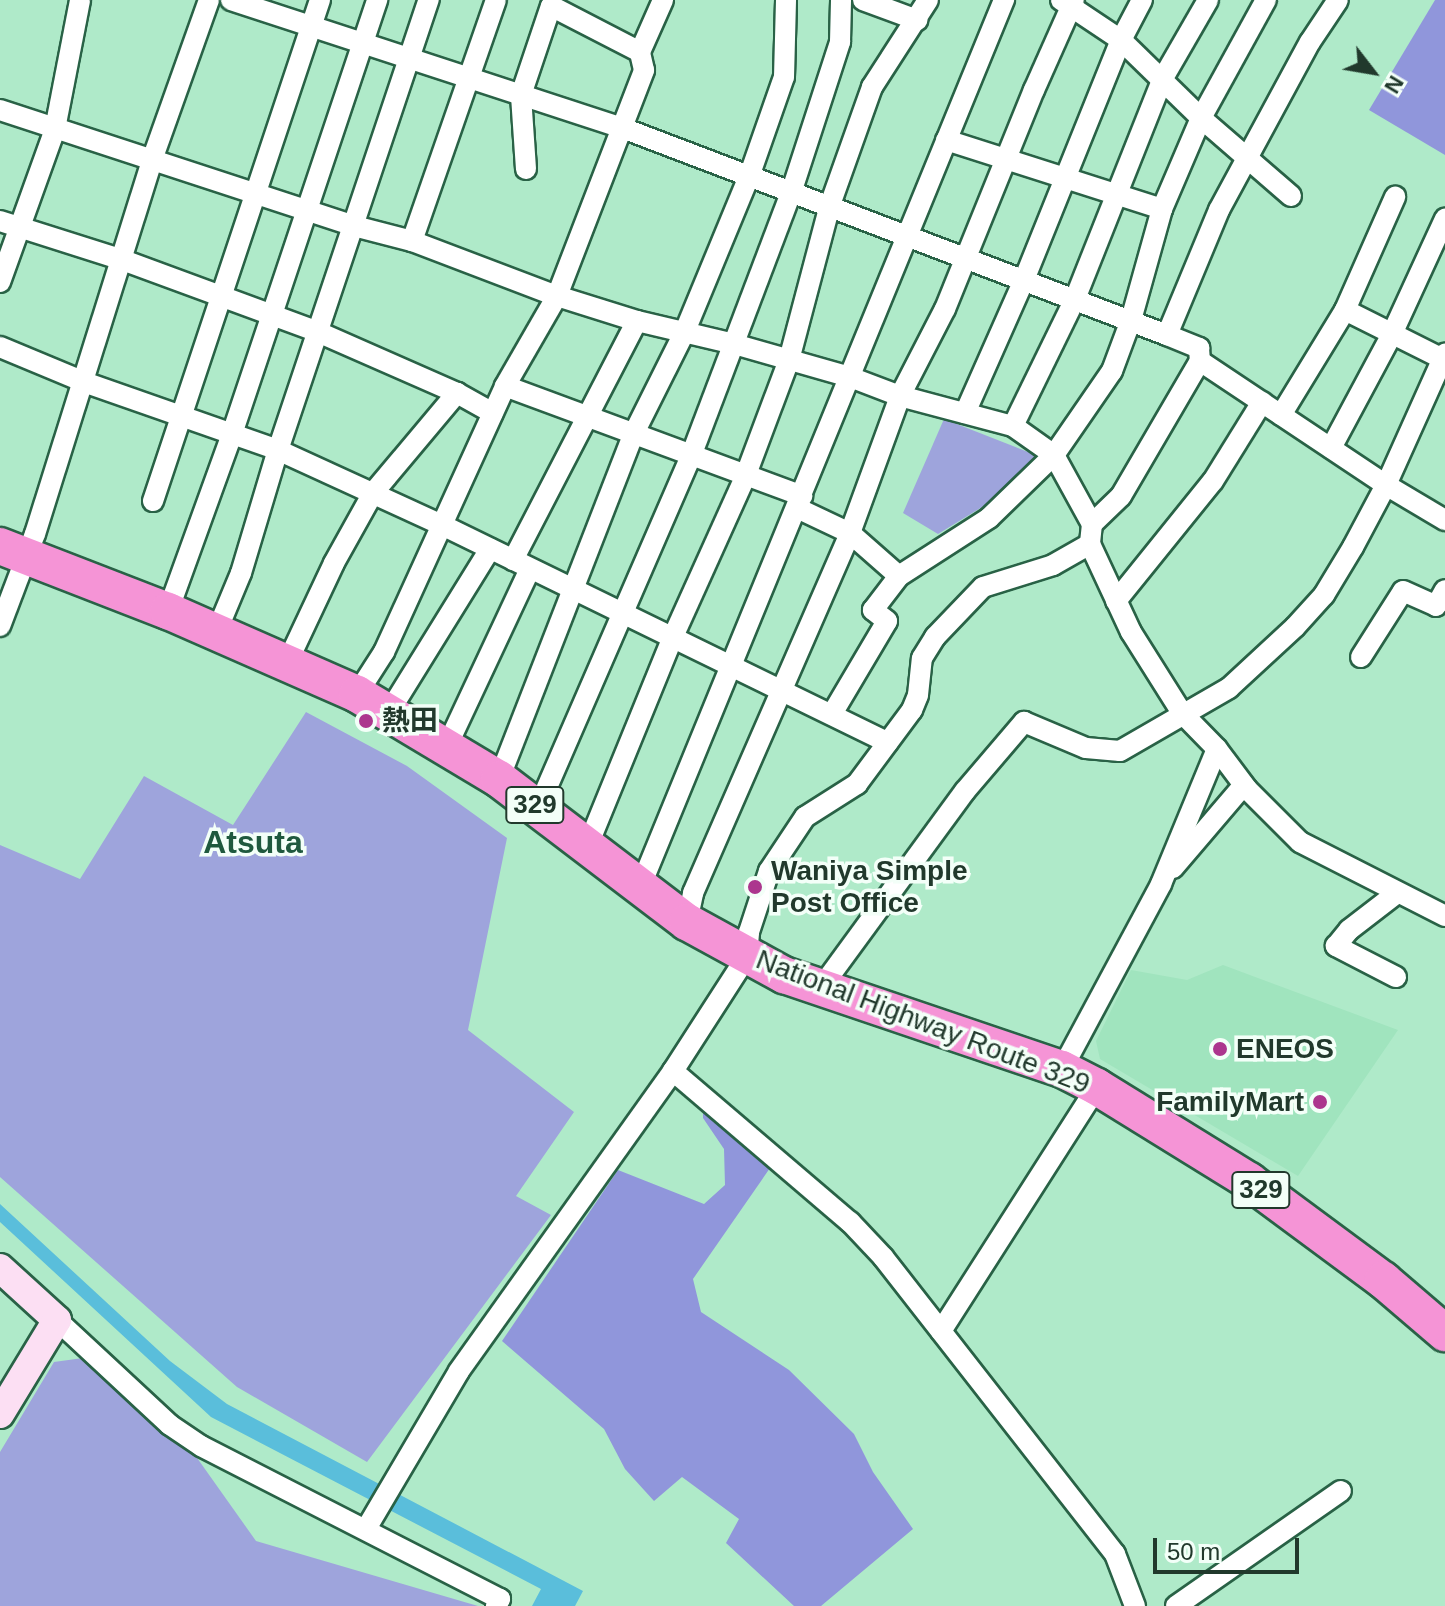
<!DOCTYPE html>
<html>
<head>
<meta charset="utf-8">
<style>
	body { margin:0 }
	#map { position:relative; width:1445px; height:1606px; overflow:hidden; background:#afeac9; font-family:Arial,"Noto Sans JP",sans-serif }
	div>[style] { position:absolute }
	.built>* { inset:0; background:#a0e4be }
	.green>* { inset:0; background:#9ea4dc }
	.forest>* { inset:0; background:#9096db }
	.water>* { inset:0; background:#5abedb }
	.roads { filter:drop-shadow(2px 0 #296246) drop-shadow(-2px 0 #296246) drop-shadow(0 2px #296246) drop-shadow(0 -2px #296246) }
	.street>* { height:20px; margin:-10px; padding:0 10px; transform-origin:10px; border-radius:10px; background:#fff }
	.secondary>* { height:28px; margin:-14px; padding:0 14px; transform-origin:14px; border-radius:14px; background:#fcdff3 }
	.highway>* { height:36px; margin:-18px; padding:0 18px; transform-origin:18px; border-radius:18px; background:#f594d6 }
	.dots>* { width:22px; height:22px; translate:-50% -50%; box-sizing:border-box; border:4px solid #f3fff8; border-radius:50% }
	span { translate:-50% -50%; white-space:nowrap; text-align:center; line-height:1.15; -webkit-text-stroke:7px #f3fff8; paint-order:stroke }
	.shield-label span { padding:2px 6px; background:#f3fff8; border:2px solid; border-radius:6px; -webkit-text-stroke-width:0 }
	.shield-label { font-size:26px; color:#21392c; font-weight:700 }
	.poi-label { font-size:28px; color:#21392c; font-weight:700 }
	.left { translate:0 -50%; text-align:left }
	.right { translate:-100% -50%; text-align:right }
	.street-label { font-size:28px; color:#21392c }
	.quarter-label { font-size:32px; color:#1f593e; font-weight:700 }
	.north { position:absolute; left:1333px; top:32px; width:80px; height:80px; -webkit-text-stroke:6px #f3fff8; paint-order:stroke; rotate:121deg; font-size:22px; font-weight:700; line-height:32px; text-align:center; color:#21392c }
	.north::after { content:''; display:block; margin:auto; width:28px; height:36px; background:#21392c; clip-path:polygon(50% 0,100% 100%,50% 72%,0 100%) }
	.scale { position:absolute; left:1153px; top:1538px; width:146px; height:36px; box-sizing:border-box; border:4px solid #21392c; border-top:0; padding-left:10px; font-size:24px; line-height:28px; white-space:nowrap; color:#21392c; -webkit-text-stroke:6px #f3fff8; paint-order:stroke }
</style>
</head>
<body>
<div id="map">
	<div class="built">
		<i style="clip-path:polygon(1223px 965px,1398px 1030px,1298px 1176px,1100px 1059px,1096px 1041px,1131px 970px,1187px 980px)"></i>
	</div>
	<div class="green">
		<i style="clip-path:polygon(944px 419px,1033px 454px,1037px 463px,992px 501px,938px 534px,903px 513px)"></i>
		<i style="clip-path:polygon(306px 712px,407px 766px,507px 838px,468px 1030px,574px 1112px,516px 1196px,551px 1215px,367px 1462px,237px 1387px,0 1177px,0 845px,80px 879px,144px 776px,233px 825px)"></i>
		<i style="clip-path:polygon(83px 1358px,165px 1435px,195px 1455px,256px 1541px,478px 1606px,0 1606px,0 1452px,54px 1362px)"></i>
	</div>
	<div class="forest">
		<i style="clip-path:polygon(1435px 0,1445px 0,1445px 155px,1369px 110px)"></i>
		<i style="clip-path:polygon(703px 1106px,770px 1168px,693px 1279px,701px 1312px,789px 1370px,854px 1434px,873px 1472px,913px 1529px,821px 1606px,794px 1606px,726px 1543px,739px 1519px,682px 1477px,654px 1501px,625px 1469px,604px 1429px,502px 1341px,618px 1170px,704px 1204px,725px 1185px,724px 1149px,703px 1118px)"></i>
	</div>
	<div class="water">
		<i style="clip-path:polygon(0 1204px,170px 1361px,227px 1404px,583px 1591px,575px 1606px,532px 1606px,541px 1589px,211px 1417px,0 1222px)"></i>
	</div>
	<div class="roads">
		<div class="street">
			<i style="left:231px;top:0;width:409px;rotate:18.1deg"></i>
			<i style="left:620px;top:127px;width:585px;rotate:20.82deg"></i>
			<i style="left:1167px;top:335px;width:35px;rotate:22deg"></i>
			<i style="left:1199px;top:348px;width:13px;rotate:86deg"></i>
			<i style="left:1200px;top:361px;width:224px;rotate:33.7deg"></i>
			<i style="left:1386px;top:485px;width:69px;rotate:30.7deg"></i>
			<i style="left:863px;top:0;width:58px;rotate:20.3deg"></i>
			<i style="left:1061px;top:0;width:72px;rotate:33.7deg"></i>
			<i style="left:1121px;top:40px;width:112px;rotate:44.3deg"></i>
			<i style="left:1201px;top:118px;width:119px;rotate:40.9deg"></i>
			<i style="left:0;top:110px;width:373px;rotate:18.1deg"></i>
			<i style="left:354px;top:226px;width:60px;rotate:14.5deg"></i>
			<i style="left:412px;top:241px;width:155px;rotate:20.8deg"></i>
			<i style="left:557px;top:296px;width:84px;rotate:17.4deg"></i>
			<i style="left:637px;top:321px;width:100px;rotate:13.3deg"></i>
			<i style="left:734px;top:344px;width:121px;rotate:15.9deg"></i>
			<i style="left:850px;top:377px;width:53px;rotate:20.8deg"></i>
			<i style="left:900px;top:396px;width:117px;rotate:14.9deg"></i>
			<i style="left:1013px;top:426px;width:50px;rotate:35.3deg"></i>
			<i style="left:1054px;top:455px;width:79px;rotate:61.2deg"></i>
			<i style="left:1092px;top:524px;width:20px;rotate:96deg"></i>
			<i style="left:1090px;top:544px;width:97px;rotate:65deg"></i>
			<i style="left:1131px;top:632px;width:96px;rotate:57.8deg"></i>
			<i style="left:1182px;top:713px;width:50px;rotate:45.8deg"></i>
			<i style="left:1217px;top:749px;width:50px;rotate:53.1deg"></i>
			<i style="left:1247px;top:789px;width:75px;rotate:45deg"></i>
			<i style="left:1300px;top:842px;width:163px;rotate:27deg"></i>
			<i style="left:946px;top:140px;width:227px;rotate:17.7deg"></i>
			<i style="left:526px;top:169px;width:74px;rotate:-93.9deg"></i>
			<i style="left:521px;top:95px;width:94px;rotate:-71.4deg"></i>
			<i style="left:551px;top:6px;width:100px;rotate:27.3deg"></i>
			<i style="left:0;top:221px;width:126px;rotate:17.6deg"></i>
			<i style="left:120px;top:259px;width:211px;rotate:20.2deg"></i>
			<i style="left:318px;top:332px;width:152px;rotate:23.7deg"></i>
			<i style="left:457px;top:393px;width:41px;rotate:29.1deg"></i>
			<i style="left:412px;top:241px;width:255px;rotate:-70.8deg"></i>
			<i style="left:0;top:282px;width:163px;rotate:-70.2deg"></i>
			<i style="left:55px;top:129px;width:131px;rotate:-79deg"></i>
			<i style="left:1345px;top:310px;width:112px;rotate:26.6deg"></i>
			<i style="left:1167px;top:335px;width:135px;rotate:-67.4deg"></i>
			<i style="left:1219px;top:210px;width:191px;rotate:-61.6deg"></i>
			<i style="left:1310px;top:42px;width:50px;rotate:-56.3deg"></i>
			<i style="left:0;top:347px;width:91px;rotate:22.6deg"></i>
			<i style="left:84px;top:382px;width:206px;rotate:19.3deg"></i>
			<i style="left:278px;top:450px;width:180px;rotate:24.6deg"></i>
			<i style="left:442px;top:525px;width:496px;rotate:26deg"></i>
			<i style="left:505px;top:386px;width:317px;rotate:20.3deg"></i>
			<i style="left:965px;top:413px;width:145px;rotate:-66.1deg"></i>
			<i style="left:1024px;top:280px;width:259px;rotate:-68deg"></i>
			<i style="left:1121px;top:40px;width:45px;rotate:-62.3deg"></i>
			<i style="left:1281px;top:415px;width:123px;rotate:-58.6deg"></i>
			<i style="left:1345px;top:310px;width:124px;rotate:-66.1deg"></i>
			<i style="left:1013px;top:426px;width:141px;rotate:-64deg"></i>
			<i style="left:1075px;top:299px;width:238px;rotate:-68.3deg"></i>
			<i style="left:1163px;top:78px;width:90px;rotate:-60deg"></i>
			<i style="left:1331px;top:448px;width:129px;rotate:-61.8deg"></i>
			<i style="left:1392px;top:334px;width:127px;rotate:-65.3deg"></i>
			<i style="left:153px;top:501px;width:528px;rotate:-71.57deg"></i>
			<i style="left:797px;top:508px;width:59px;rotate:25.3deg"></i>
			<i style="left:850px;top:533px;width:65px;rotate:41.3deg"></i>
			<i style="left:899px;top:576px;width:107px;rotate:-32.8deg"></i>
			<i style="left:989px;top:518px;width:91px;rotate:-44.1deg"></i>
			<i style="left:1054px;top:455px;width:102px;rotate:-55.4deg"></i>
			<i style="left:1112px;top:371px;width:54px;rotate:-69.6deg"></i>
			<i style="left:1131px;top:320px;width:115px;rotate:-74.4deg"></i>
			<i style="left:1162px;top:209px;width:99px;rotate:-66.8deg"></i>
			<i style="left:1201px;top:118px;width:135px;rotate:-61.2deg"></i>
			<i style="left:1092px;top:524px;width:40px;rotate:-44deg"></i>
			<i style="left:1121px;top:496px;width:156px;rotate:-59.7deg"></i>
			<i style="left:513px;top:560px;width:269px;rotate:-62.6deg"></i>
			<i style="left:1116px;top:601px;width:154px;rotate:-51.1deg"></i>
			<i style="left:1213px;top:481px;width:93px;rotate:-58.2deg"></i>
			<i style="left:168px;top:611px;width:188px;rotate:-70.1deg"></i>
			<i style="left:232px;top:434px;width:458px;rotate:-71.5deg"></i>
			<i style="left:0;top:626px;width:98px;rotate:-69.2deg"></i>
			<i style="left:35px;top:534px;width:392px;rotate:-72.6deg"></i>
			<i style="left:152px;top:160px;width:170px;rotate:-70.4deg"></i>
			<i style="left:216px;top:633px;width:65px;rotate:-67.4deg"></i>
			<i style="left:241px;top:573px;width:128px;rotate:-73.3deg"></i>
			<i style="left:278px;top:450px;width:475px;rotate:-71.5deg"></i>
			<i style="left:1361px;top:657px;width:78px;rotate:-57.5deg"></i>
			<i style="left:1403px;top:591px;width:36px;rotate:24deg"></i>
			<i style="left:1436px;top:606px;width:18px;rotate:-61deg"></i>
			<i style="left:287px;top:663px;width:110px;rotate:-64.8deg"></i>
			<i style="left:334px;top:563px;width:80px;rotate:-60.9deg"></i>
			<i style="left:373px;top:493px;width:131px;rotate:-50deg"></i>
			<i style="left:357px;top:694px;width:50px;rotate:-57.3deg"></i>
			<i style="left:384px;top:652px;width:292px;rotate:-65.5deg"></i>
			<i style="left:505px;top:386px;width:104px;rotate:-60deg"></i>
			<i style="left:557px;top:296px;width:242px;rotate:-68.9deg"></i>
			<i style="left:644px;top:70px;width:18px;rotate:-103deg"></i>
			<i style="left:640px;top:52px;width:57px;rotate:-66.1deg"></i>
			<i style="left:389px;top:712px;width:192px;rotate:-58.2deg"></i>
			<i style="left:832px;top:714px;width:108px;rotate:-59.4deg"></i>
			<i style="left:887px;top:621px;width:18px;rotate:-142deg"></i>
			<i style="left:873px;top:610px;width:43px;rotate:-52.6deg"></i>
			<i style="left:447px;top:746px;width:195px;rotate:-64.9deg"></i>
			<i style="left:499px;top:779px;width:369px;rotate:-68.7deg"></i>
			<i style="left:633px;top:435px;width:116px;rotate:-63.4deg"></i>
			<i style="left:685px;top:331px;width:170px;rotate:-67.5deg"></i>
			<i style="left:750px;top:174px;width:103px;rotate:-70.7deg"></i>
			<i style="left:784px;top:77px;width:77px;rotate:-88.5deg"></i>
			<i style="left:538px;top:808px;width:384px;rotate:-66.5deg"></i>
			<i style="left:691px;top:456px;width:285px;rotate:-69.2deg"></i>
			<i style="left:792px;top:190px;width:156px;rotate:-72deg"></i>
			<i style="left:840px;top:42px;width:42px;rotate:-88.6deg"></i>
			<i style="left:588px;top:845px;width:222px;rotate:-67.8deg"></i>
			<i style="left:672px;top:639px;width:178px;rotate:-65.7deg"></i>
			<i style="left:745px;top:477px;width:125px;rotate:-69.4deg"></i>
			<i style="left:789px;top:360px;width:160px;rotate:-75.2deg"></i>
			<i style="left:830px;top:205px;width:125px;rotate:-70.4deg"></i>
			<i style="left:872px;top:87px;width:103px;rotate:-57.2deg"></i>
			<i style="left:1173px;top:868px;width:109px;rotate:-49.5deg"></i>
			<i style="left:641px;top:885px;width:957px;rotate:-67.7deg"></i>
			<i style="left:687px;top:922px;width:30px;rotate:-78deg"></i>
			<i style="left:693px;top:893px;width:393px;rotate:-66.4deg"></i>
			<i style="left:850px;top:533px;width:146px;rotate:-69.9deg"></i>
			<i style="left:900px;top:396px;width:98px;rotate:-62.7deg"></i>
			<i style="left:945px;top:309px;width:236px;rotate:-67.9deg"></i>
			<i style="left:1034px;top:90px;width:98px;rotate:-66deg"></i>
			<i style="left:1396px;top:977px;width:68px;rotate:-152.7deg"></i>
			<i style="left:1336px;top:946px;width:21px;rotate:-51deg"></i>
			<i style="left:1349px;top:930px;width:61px;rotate:-37.6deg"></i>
			<i style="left:820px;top:989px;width:245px;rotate:-53.8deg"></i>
			<i style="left:965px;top:791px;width:91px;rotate:-49.5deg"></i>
			<i style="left:1024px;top:722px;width:67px;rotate:22.8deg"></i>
			<i style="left:1086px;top:748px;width:34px;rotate:5deg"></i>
			<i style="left:1120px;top:751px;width:126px;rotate:-30deg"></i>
			<i style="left:1229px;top:688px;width:90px;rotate:-42.7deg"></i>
			<i style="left:1295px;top:627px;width:43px;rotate:-47.8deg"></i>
			<i style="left:1324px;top:595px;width:56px;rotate:-58.9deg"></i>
			<i style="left:1353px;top:547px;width:70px;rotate:-62deg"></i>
			<i style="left:1386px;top:485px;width:144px;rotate:-65.8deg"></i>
			<i style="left:1062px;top:1069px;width:210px;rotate:-61.8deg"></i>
			<i style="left:1161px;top:884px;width:146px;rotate:-67.5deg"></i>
			<i style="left:673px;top:1071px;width:233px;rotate:40.5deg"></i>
			<i style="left:850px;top:1222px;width:48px;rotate:46.7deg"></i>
			<i style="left:883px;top:1257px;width:377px;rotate:52deg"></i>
			<i style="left:1115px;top:1554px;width:56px;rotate:69deg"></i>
			<i style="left:57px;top:1320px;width:154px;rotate:42.9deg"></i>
			<i style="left:170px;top:1425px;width:37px;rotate:34deg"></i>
			<i style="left:201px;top:1446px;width:336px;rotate:27.1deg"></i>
			<i style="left:500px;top:1599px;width:8px;rotate:120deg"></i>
			<i style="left:941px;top:1331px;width:290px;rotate:-57.4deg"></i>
			<i style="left:366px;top:1529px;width:183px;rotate:-59.5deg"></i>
			<i style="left:459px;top:1371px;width:369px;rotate:-54.5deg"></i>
			<i style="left:673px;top:1071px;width:137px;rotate:-57.2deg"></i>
			<i style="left:747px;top:956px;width:24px;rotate:-85deg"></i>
			<i style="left:749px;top:932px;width:64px;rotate:-71.8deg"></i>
			<i style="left:769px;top:871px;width:65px;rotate:-56.3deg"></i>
			<i style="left:805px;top:817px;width:62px;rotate:-32.4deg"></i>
			<i style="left:857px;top:784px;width:92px;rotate:-53.4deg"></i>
			<i style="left:912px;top:710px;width:16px;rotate:-68deg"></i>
			<i style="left:918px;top:695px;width:37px;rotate:-84deg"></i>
			<i style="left:922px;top:658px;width:25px;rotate:-58deg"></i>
			<i style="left:935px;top:637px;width:69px;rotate:-46.2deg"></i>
			<i style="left:983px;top:587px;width:73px;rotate:-17.4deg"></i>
			<i style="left:1053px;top:565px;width:43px;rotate:-29.6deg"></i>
			<i style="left:1176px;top:1606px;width:201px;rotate:-34.9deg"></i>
		</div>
		<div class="secondary">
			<i style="left:0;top:1268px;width:77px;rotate:42.4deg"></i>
			<i style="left:57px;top:1320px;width:110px;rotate:121.2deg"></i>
		</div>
		<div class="highway">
			<i style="left:0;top:546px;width:180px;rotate:21.2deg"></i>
			<i style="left:168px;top:611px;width:206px;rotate:23.7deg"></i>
			<i style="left:357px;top:694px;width:165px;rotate:30.9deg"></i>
			<i style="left:499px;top:779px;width:236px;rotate:37.3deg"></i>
			<i style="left:687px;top:922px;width:111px;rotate:28.7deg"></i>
			<i style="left:784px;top:975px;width:293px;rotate:18.7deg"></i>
			<i style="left:1062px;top:1069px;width:39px;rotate:27deg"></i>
			<i style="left:1097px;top:1087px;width:179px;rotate:31.7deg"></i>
			<i style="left:1249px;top:1181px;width:167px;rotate:36.5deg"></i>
			<i style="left:1383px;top:1280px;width:82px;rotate:40.5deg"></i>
		</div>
	</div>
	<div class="dots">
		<i style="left:366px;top:721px;background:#ac368e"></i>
		<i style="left:755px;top:887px;background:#ac368e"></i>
		<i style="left:1220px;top:1049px;background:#ac368e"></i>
		<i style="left:1320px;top:1102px;background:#ac368e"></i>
	</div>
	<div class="shield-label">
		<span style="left:535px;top:805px">329</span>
		<span style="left:1261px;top:1190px">329</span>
	</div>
	<div class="poi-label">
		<span class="left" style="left:382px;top:721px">熱田</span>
		<span class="left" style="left:771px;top:887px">Waniya Simple<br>Post Office</span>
		<span class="left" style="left:1236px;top:1049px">ENEOS</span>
		<span class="right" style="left:1304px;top:1102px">FamilyMart</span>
	</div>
	<div class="street-label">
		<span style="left:923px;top:1022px;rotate:21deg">National Highway Route 329</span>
	</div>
	<div class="quarter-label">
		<span style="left:253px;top:842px">Atsuta</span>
	</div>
	<div class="north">N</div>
	<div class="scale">50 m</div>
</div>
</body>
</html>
